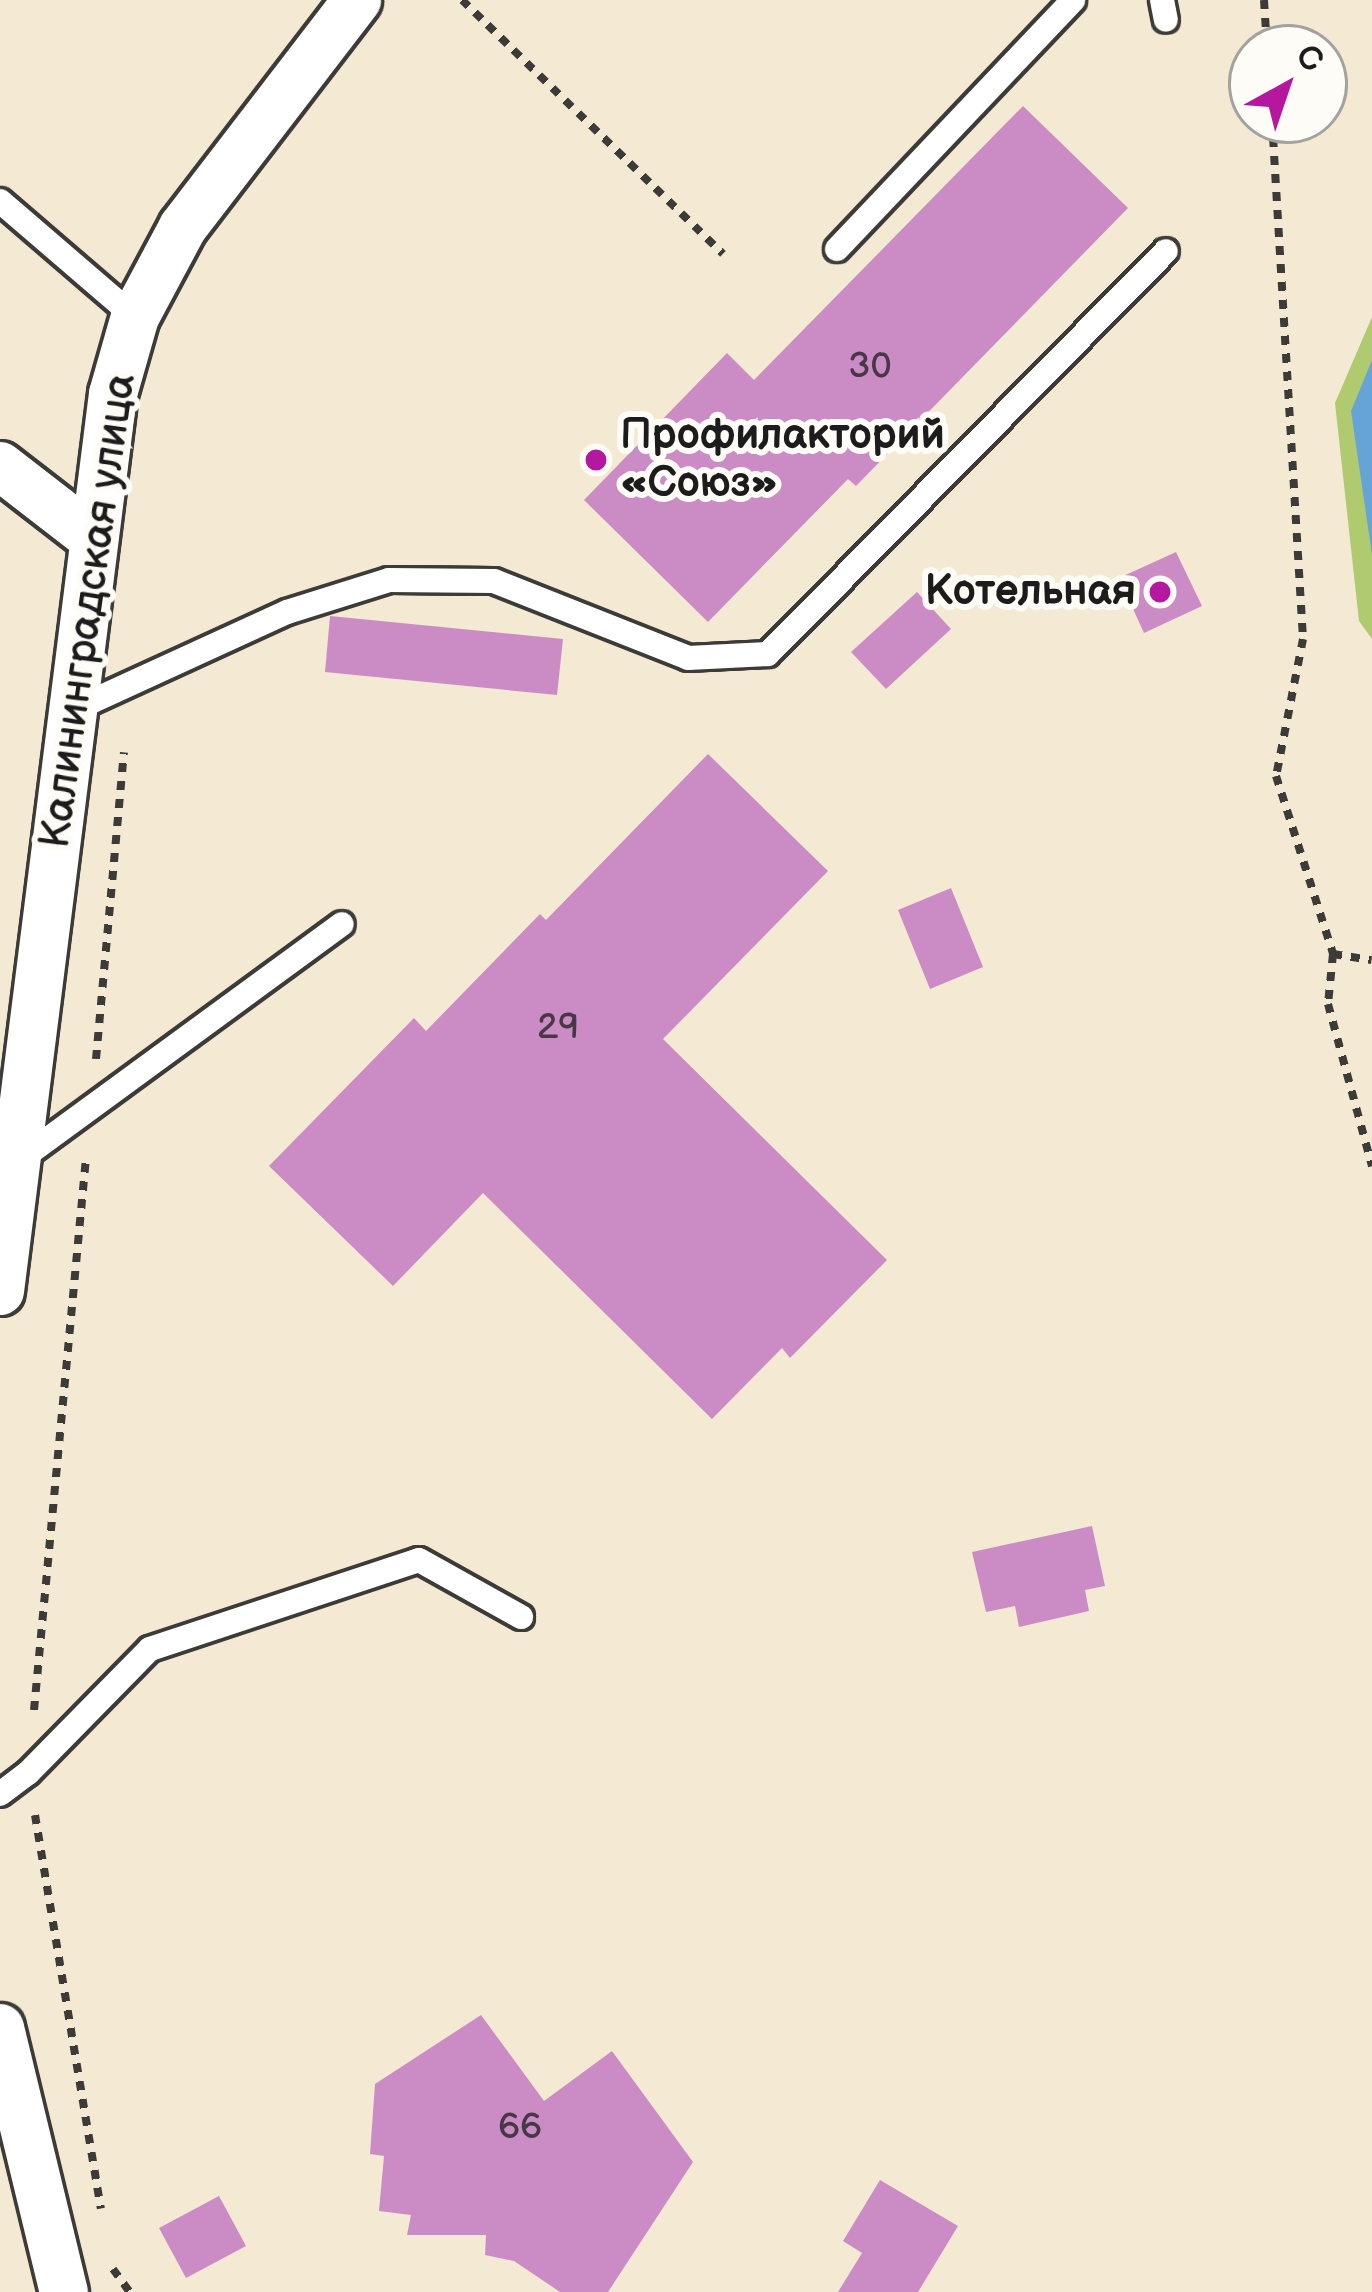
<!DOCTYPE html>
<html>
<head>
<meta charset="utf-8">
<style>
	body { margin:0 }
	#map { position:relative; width:1372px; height:2292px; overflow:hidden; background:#f4e9d3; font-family:"Balsamiq Sans",sans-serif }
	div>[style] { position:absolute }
	.green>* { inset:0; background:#b0ca70 }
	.water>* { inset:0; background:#66a4d8 }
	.building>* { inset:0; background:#cb8cc6 }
	.path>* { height:8px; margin-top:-4px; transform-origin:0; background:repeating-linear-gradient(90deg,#3c3b37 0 9px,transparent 0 18px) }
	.roads { filter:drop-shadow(3px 0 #3c3b37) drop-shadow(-3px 0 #3c3b37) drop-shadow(0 3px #3c3b37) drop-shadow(0 -3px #3c3b37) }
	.service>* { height:24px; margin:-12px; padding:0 12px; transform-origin:12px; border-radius:12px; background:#fff }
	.minor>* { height:48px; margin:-24px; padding:0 24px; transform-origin:24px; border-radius:24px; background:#fff }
	.dots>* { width:33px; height:33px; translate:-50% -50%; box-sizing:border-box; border:6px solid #fdfcf7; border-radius:50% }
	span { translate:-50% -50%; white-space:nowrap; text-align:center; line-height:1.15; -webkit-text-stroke:12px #fdfcf7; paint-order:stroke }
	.number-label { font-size:36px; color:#483846 }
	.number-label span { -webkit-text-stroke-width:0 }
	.poi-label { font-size:42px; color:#1c1c1c; font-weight:700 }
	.left { translate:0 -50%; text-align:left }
	.right { translate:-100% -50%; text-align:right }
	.street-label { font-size:42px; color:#1c1c1c }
	.north { position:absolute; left:1228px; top:24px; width:120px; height:120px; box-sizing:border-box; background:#fdfcf7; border:3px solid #a3a29f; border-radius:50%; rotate:40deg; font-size:33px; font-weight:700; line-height:48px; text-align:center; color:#1c1c1c }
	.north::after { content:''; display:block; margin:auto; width:42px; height:54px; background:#b5179e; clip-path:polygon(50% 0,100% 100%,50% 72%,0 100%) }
</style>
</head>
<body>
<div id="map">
	<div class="green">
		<i style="clip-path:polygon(1372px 317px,1372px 639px,1359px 621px,1335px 403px)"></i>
	</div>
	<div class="water">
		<i style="clip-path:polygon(1372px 360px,1372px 555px,1351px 411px)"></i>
	</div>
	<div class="building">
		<i style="clip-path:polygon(1023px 106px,1128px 208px,856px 486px,848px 479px,708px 622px,584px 500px,727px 353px,754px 380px)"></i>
		<i style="clip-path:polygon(1176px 552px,1202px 606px,1144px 633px,1119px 578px)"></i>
		<i style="clip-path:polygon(917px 592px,951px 629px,886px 689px,851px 652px)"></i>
		<i style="clip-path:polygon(330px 616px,563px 639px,557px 695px,325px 672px)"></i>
		<i style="clip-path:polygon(708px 754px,828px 871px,663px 1039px,887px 1260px,790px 1358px,782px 1348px,712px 1419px,483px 1193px,393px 1286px,269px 1166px,414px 1018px,426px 1031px,540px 914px,546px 920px)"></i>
		<i style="clip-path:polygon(951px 888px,983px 967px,930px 989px,898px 910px)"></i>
		<i style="clip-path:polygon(1092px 1526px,1105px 1586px,1085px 1590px,1089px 1611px,1019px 1627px,1015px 1606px,986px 1612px,972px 1552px)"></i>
		<i style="clip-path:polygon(481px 2015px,544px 2101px,612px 2051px,693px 2162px,608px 2292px,560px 2292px,514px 2261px,485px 2255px,486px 2235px,407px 2235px,411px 2215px,379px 2211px,384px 2156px,370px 2154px,375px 2084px)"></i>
		<i style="clip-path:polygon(880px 2180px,958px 2226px,918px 2292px,838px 2292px,862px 2253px,843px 2241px)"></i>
		<i style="clip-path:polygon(219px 2196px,246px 2246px,186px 2278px,159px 2228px)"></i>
	</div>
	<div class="path">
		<i style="left:462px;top:0;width:364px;rotate:44.2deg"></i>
		<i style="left:1264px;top:0;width:48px;rotate:86.4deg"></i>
		<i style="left:1272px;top:120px;width:520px;rotate:86.58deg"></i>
		<i style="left:1303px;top:639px;width:140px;rotate:101.1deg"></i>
		<i style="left:1276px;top:776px;width:187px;rotate:72.2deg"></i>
		<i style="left:1333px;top:954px;width:50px;rotate:95.7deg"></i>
		<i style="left:1328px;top:1004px;width:168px;rotate:74.8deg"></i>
		<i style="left:1333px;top:954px;width:39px;rotate:9deg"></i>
		<i style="left:96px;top:1059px;width:308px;rotate:-84.8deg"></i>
		<i style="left:34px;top:1710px;width:554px;rotate:-84.62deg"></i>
		<i style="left:35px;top:1815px;width:399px;rotate:80.5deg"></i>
		<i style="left:113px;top:2269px;width:29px;rotate:54deg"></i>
	</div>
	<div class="roads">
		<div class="service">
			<i style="left:1162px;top:0;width:20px;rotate:79deg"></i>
			<i style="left:0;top:201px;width:178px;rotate:40.7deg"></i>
			<i style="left:837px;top:249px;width:343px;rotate:-46.5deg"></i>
			<i style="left:73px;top:710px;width:235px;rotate:-24.6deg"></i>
			<i style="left:287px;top:612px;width:107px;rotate:-17.4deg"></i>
			<i style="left:389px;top:580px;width:105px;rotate:0.5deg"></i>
			<i style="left:494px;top:581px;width:209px;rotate:21.6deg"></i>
			<i style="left:688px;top:658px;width:80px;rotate:-2.9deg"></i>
			<i style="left:768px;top:654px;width:566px;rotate:-45.36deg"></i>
			<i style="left:18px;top:1161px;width:401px;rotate:-36.2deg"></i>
			<i style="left:0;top:1794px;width:35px;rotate:-37deg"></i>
			<i style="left:28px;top:1773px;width:174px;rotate:-45.5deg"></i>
			<i style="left:150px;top:1649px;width:283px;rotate:-18.3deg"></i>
			<i style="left:419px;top:1560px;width:117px;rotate:29.2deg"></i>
		</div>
		<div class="minor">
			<i style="left:0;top:466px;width:116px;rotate:37.7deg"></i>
			<i style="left:0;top:1291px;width:904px;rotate:-82.82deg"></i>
			<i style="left:113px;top:394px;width:80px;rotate:-74.1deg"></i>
			<i style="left:135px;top:317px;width:102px;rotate:-61.9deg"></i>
			<i style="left:183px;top:227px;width:286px;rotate:-52.5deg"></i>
			<i style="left:0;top:2028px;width:272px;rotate:76.4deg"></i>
		</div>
	</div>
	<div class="dots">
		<i style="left:596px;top:460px;background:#b5179e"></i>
		<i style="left:1160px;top:592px;background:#b5179e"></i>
	</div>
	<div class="number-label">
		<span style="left:870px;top:367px">30</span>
		<span style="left:558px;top:1028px">29</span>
		<span style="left:520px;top:2128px">66</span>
	</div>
	<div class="poi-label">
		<span class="left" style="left:620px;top:460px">Профилакторий<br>«Союз»</span>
		<span class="right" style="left:1136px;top:592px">Котельная</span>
	</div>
	<div class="street-label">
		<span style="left:89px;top:611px;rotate:-82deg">Калининградская улица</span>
	</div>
	<div class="north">С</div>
</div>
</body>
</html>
